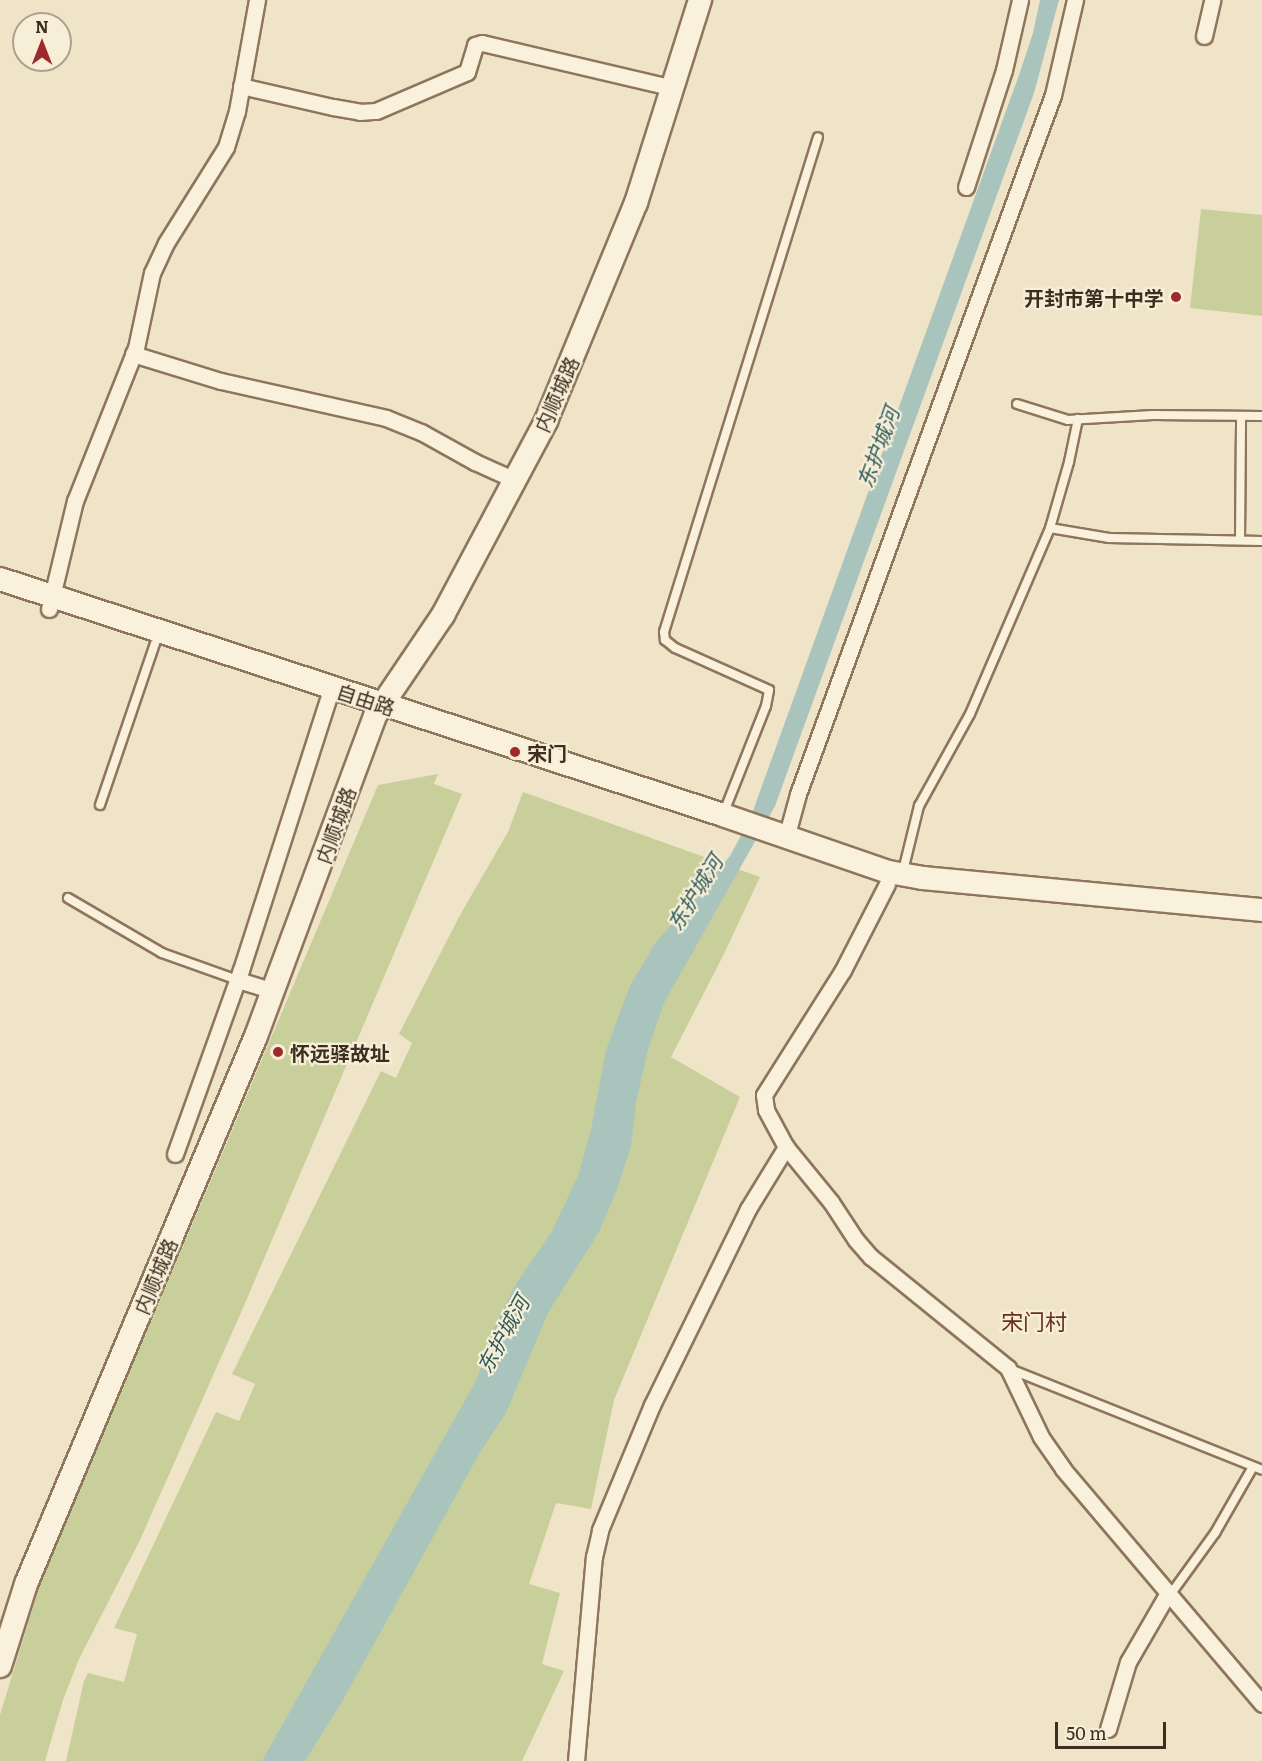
<!DOCTYPE html>
<html>
<head>
<meta charset="utf-8">
<style>
	body { margin:0 }
	#map { position:relative; width:1262px; height:1761px; overflow:hidden; background:#f0e4c8; font-family:Literata,"Noto Sans SC",serif }
	div>[style] { position:absolute }
	.green>* { inset:0; background:#c9cf9b }
	.water>* { inset:0; background:#a9c4bc }
	.roads { filter:drop-shadow(2px 0 #8d765c) drop-shadow(-2px 0 #8d765c) drop-shadow(0 2px #8d765c) drop-shadow(0 -2px #8d765c) }
	.lane>* { height:8px; margin:-4px; padding:0 4px; transform-origin:4px; border-radius:4px; background:#faf1dc }
	.street>* { height:15px; margin:-7.5px; padding:0 7.5px; transform-origin:7.5px; border-radius:7.5px; background:#faf1dc }
	.secondary>* { height:22px; margin:-11px; padding:0 11px; transform-origin:11px; border-radius:11px; background:#faf1dc }
	.dots>* { width:16px; height:16px; translate:-50% -50%; box-sizing:border-box; border:3px solid #f7eed8; border-radius:50% }
	span { translate:-50% -50%; white-space:nowrap; text-align:center; line-height:1.15; -webkit-text-stroke:4.5px #f7eed8; paint-order:stroke }
	.poi-label { font-size:20px; color:#3d2e20; font-weight:700 }
	.right { translate:-100% -50%; text-align:right }
	.left { translate:0 -50%; text-align:left }
	.street-label { font-size:20px; color:#3d2e20 }
	.water-label { font-size:21px; color:#2f5d5a; font-style:italic }
	.quarter-label { font-size:22px; color:#6b2e1e }
	.north { position:absolute; left:12px; top:12px; width:60px; height:60px; box-sizing:border-box; background:#f7eed8; border:2px solid #ada18e; border-radius:50%; rotate:0deg; font-size:16px; font-weight:700; line-height:24px; text-align:center; color:#3d2e20 }
	.north::after { content:''; display:block; margin:auto; width:21px; height:27px; background:#9e2a2b; clip-path:polygon(50% 0,100% 100%,50% 72%,0 100%) }
	.scale { position:absolute; left:1055px; top:1722px; width:111px; height:27px; box-sizing:border-box; border:3px solid #3d2e20; border-top:0; padding-left:8px; font-size:18px; line-height:21px; white-space:nowrap; color:#3d2e20; -webkit-text-stroke:4px #f7eed8; paint-order:stroke }
</style>
</head>
<body>
<div id="map">
	<div class="green">
		<i style="clip-path:polygon(1201px 209px,1262px 215px,1262px 316px,1190px 308px)"></i>
		<i style="clip-path:polygon(438px 774px,434px 784px,462px 794px,243px 1308px,140px 1540px,79px 1659px,63px 1700px,45px 1761px,0 1761px,0 1715px,40px 1584px,378px 785px)"></i>
		<i style="clip-path:polygon(523px 792px,760px 877px,724px 954px,671px 1057px,740px 1097px,614px 1400px,591px 1509px,556px 1503px,529px 1584px,560px 1593px,542px 1664px,564px 1671px,522px 1761px,66px 1761px,84px 1681px,88px 1673px,124px 1682px,137px 1634px,114px 1628px,216px 1412px,239px 1421px,255px 1384px,232px 1374px,381px 1071px,396px 1078px,412px 1043px,399px 1034px,460px 915px,508px 832px)"></i>
	</div>
	<div class="water">
		<i style="clip-path:polygon(1040px 0,1059px 0,1034px 93px,775px 806px,664px 1003px,648px 1050px,636px 1103px,631px 1146px,616px 1192px,599px 1232px,548px 1313px,506px 1413px,479px 1454px,343px 1700px,305px 1761px,262px 1761px,477px 1379px,495px 1326px,516px 1284px,552px 1231px,578px 1176px,591px 1130px,606px 1050px,630px 986px,654px 945px,730px 856px,750px 819px,1019px 75px,1033px 33px)"></i>
	</div>
	<div class="roads">
		<div class="lane">
			<i style="left:1017px;top:404px;width:53px;rotate:17.4deg"></i>
			<i style="left:1068px;top:420px;width:85px;rotate:-3.4deg"></i>
			<i style="left:1153px;top:415px;width:109px;rotate:0.5deg"></i>
			<i style="left:1050px;top:528px;width:60px;rotate:9.6deg"></i>
			<i style="left:1109px;top:538px;width:153px;rotate:1.1deg"></i>
			<i style="left:1240px;top:540px;width:124px;rotate:-89.5deg"></i>
			<i style="left:100px;top:805px;width:171px;rotate:-71.2deg"></i>
			<i style="left:724px;top:812px;width:114px;rotate:-68.4deg"></i>
			<i style="left:766px;top:706px;width:16px;rotate:-79deg"></i>
			<i style="left:769px;top:690px;width:103px;rotate:-155.9deg"></i>
			<i style="left:675px;top:648px;width:13px;rotate:-141deg"></i>
			<i style="left:665px;top:640px;width:8px;rotate:-97deg"></i>
			<i style="left:664px;top:632px;width:518px;rotate:-72.72deg"></i>
			<i style="left:903px;top:871px;width:67px;rotate:-76.2deg"></i>
			<i style="left:919px;top:806px;width:105px;rotate:-61deg"></i>
			<i style="left:970px;top:714px;width:202px;rotate:-66.7deg"></i>
			<i style="left:1050px;top:528px;width:69px;rotate:-73.9deg"></i>
			<i style="left:1069px;top:462px;width:44px;rotate:-78.2deg"></i>
			<i style="left:68px;top:898px;width:109px;rotate:30.3deg"></i>
			<i style="left:162px;top:953px;width:81px;rotate:19.6deg"></i>
			<i style="left:1010px;top:1369px;width:271px;rotate:21.8deg"></i>
			<i style="left:1170px;top:1595px;width:77px;rotate:-54deg"></i>
			<i style="left:1215px;top:1533px;width:76px;rotate:-60.1deg"></i>
		</div>
		<div class="street">
			<i style="left:1204px;top:36px;width:37px;rotate:-77deg"></i>
			<i style="left:241px;top:86px;width:94px;rotate:12.9deg"></i>
			<i style="left:333px;top:107px;width:27px;rotate:10deg"></i>
			<i style="left:360px;top:112px;width:16px;rotate:-4deg"></i>
			<i style="left:376px;top:111px;width:99px;rotate:-23.2deg"></i>
			<i style="left:467px;top:72px;width:28px;rotate:-73deg"></i>
			<i style="left:475px;top:45px;width:7px;rotate:-16deg"></i>
			<i style="left:482px;top:43px;width:197px;rotate:13.2deg"></i>
			<i style="left:966px;top:187px;width:123px;rotate:-72deg"></i>
			<i style="left:1004px;top:70px;width:72px;rotate:-77.1deg"></i>
			<i style="left:133px;top:354px;width:92px;rotate:17.1deg"></i>
			<i style="left:221px;top:381px;width:169px;rotate:12.6deg"></i>
			<i style="left:386px;top:418px;width:38px;rotate:22deg"></i>
			<i style="left:421px;top:432px;width:62px;rotate:29.1deg"></i>
			<i style="left:475px;top:462px;width:44px;rotate:24.2deg"></i>
			<i style="left:49px;top:609px;width:111px;rotate:-76.5deg"></i>
			<i style="left:75px;top:501px;width:165px;rotate:-68.3deg"></i>
			<i style="left:136px;top:348px;width:77px;rotate:-78deg"></i>
			<i style="left:152px;top:273px;width:33px;rotate:-65deg"></i>
			<i style="left:166px;top:243px;width:113px;rotate:-58deg"></i>
			<i style="left:226px;top:147px;width:38px;rotate:-73deg"></i>
			<i style="left:237px;top:111px;width:113px;rotate:-79.8deg"></i>
			<i style="left:786px;top:838px;width:46px;rotate:-74.7deg"></i>
			<i style="left:798px;top:794px;width:744px;rotate:-69.96deg"></i>
			<i style="left:1053px;top:95px;width:98px;rotate:-77deg"></i>
			<i style="left:887px;top:884px;width:97px;rotate:117.1deg"></i>
			<i style="left:843px;top:970px;width:148px;rotate:122.3deg"></i>
			<i style="left:764px;top:1095px;width:15px;rotate:82deg"></i>
			<i style="left:766px;top:1110px;width:42px;rotate:61.6deg"></i>
			<i style="left:786px;top:1147px;width:71px;rotate:50.7deg"></i>
			<i style="left:831px;top:1202px;width:45px;rotate:56.7deg"></i>
			<i style="left:856px;top:1240px;width:23px;rotate:49deg"></i>
			<i style="left:871px;top:1257px;width:176px;rotate:39deg"></i>
			<i style="left:1008px;top:1368px;width:76px;rotate:64.4deg"></i>
			<i style="left:1041px;top:1437px;width:39px;rotate:55deg"></i>
			<i style="left:1063px;top:1469px;width:308px;rotate:49.7deg"></i>
			<i style="left:238px;top:980px;width:37px;rotate:17deg"></i>
			<i style="left:175px;top:1154px;width:195px;rotate:-70.3deg"></i>
			<i style="left:241px;top:970px;width:285px;rotate:-72.2deg"></i>
			<i style="left:1108px;top:1729px;width:70px;rotate:-73.4deg"></i>
			<i style="left:1128px;top:1662px;width:80px;rotate:-59.9deg"></i>
			<i style="left:576px;top:1761px;width:205px;rotate:-85deg"></i>
			<i style="left:594px;top:1557px;width:28px;rotate:-77deg"></i>
			<i style="left:600px;top:1530px;width:135px;rotate:-67.4deg"></i>
			<i style="left:652px;top:1405px;width:218px;rotate:-63.9deg"></i>
			<i style="left:748px;top:1209px;width:73px;rotate:-58.5deg"></i>
		</div>
		<div class="secondary">
			<i style="left:0;top:579px;width:761px;rotate:18.08deg"></i>
			<i style="left:723px;top:815px;width:176px;rotate:19deg"></i>
			<i style="left:889px;top:872px;width:35px;rotate:10deg"></i>
			<i style="left:923px;top:878px;width:341px;rotate:5.4deg"></i>
			<i style="left:0;top:1666px;width:86px;rotate:-72.4deg"></i>
			<i style="left:26px;top:1584px;width:594px;rotate:-67.23deg"></i>
			<i style="left:256px;top:1036px;width:344px;rotate:-69.6deg"></i>
			<i style="left:376px;top:714px;width:120px;rotate:-55.9deg"></i>
			<i style="left:443px;top:615px;width:220px;rotate:-62deg"></i>
			<i style="left:546px;top:421px;width:236px;rotate:-67.6deg"></i>
			<i style="left:636px;top:203px;width:213px;rotate:-72.5deg"></i>
		</div>
	</div>
	<div class="dots">
		<i style="left:1176px;top:297px;background:#9e2a2b"></i>
		<i style="left:515px;top:752px;background:#9e2a2b"></i>
		<i style="left:278px;top:1052px;background:#9e2a2b"></i>
	</div>
	<div class="poi-label">
		<span class="right" style="left:1164px;top:297px">开封市第十中学</span>
		<span class="left" style="left:527px;top:752px">宋门</span>
		<span class="left" style="left:290px;top:1052px">怀远驿故址</span>
	</div>
	<div class="street-label">
		<span style="left:556px;top:394px;rotate:-66deg">内顺城路</span>
		<span style="left:366px;top:699px;rotate:18deg">自由路</span>
		<span style="left:335px;top:825px;rotate:-70deg">内顺城路</span>
		<span style="left:155px;top:1276px;rotate:-67deg">内顺城路</span>
	</div>
	<div class="water-label">
		<span style="left:877px;top:447px;rotate:-70deg">东护城河</span>
		<span style="left:694px;top:892px;rotate:-58deg">东护城河</span>
		<span style="left:502px;top:1334px;rotate:-61deg">东护城河</span>
	</div>
	<div class="quarter-label">
		<span style="left:1034px;top:1321px">宋门村</span>
	</div>
	<div class="north">N</div>
	<div class="scale">50 m</div>
</div>
</body>
</html>
